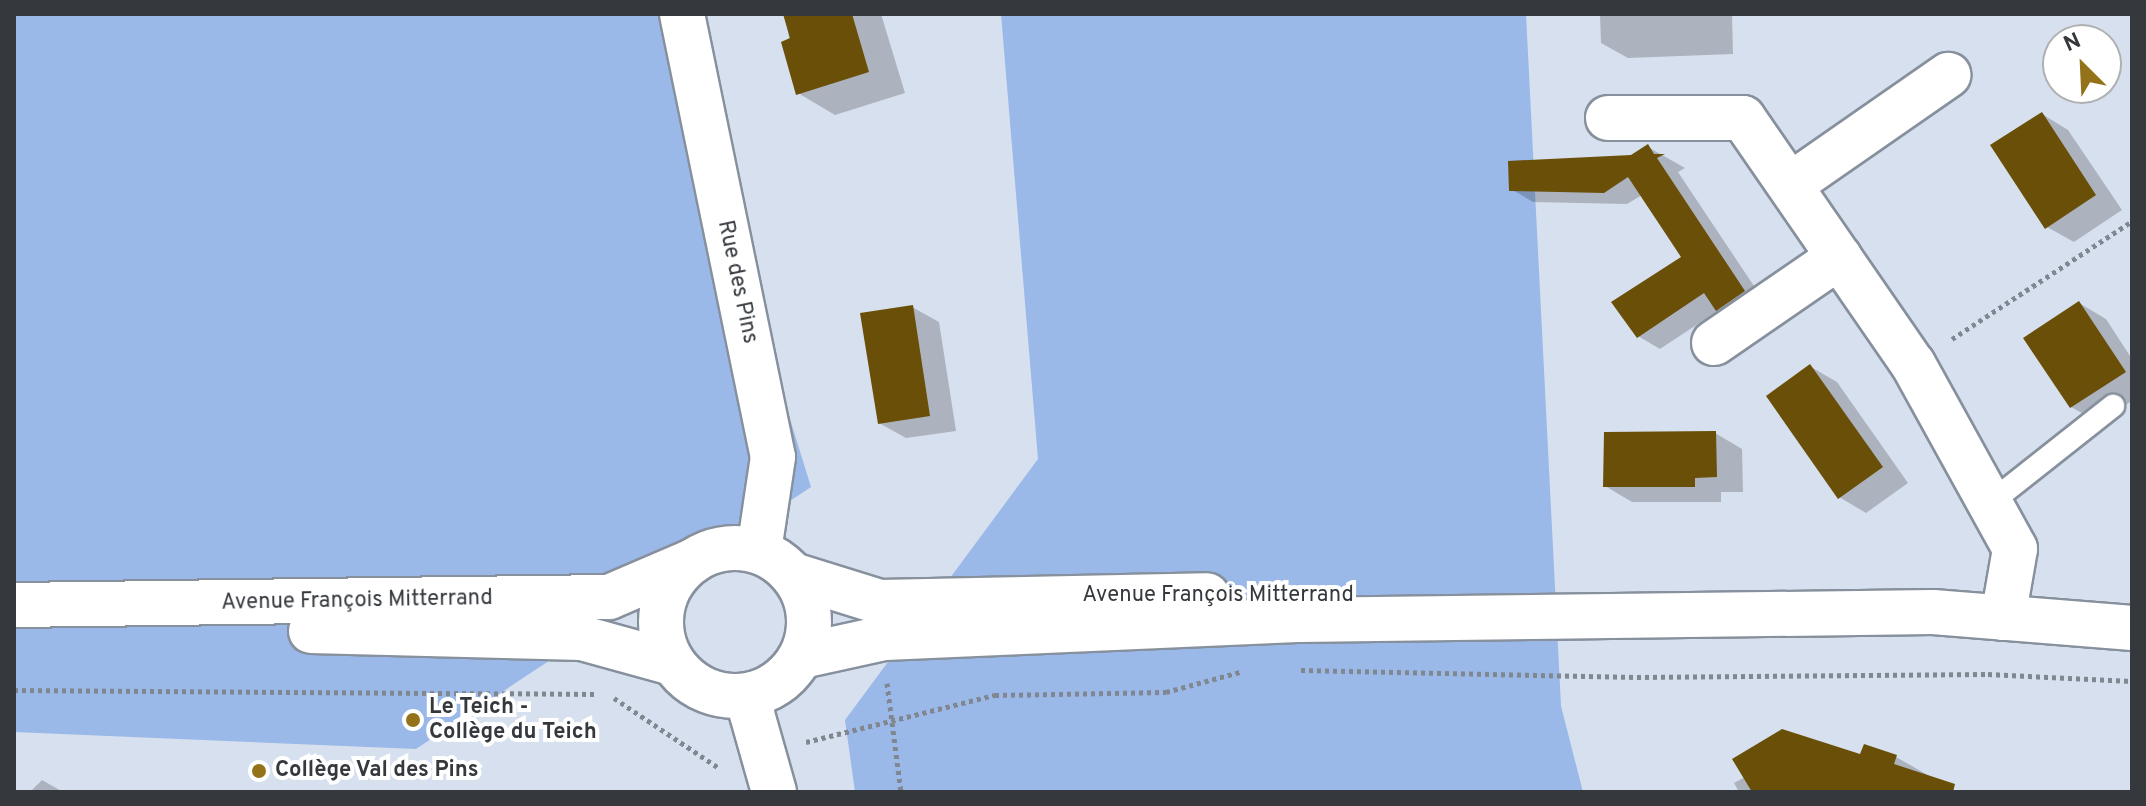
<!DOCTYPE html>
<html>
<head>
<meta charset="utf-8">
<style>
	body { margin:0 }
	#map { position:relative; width:2146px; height:806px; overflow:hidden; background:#d7e0ee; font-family:Overpass,sans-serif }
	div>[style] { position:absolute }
	.green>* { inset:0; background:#9ab9e9 }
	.shadow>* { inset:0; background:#0003 }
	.building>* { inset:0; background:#694f07 }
	.path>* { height:5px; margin-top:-2.5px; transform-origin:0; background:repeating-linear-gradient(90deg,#808790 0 4px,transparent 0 8px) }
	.roads { filter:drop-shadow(2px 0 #87909d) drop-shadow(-2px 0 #87909d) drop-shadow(0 2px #87909d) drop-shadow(0 -2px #87909d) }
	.service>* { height:22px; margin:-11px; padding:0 11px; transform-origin:11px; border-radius:11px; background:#fff }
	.minor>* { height:44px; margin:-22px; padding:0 22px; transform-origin:22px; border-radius:22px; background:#fff }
	.secondary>* { height:44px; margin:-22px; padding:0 22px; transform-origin:22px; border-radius:22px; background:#fff }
	.secondary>.ring { margin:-22px; padding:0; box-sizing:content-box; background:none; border:44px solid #fff; border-radius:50% }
	.dots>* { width:22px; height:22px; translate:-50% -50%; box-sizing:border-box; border:4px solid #fff; border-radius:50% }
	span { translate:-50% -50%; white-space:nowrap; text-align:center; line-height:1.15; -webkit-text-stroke:8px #fff; paint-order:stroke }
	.street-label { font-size:22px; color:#35393e }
	.poi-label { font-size:22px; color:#35393e; font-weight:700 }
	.left { translate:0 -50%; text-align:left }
	.frame { position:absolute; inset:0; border:16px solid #35393e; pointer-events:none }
	.north { position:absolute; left:2042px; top:24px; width:80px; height:80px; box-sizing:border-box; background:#fff; border:2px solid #aeb0b2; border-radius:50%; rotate:336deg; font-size:22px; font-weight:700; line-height:32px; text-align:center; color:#35393e }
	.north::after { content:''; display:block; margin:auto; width:28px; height:36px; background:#94721a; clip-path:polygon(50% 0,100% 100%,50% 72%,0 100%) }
</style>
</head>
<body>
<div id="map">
	<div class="green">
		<i style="clip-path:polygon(14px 14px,665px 14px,811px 487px,416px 749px,14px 732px)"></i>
		<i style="clip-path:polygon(1001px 14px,1526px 14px,1561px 706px,1583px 792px,855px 792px,845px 720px,1038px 459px)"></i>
	</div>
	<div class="shadow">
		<i style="clip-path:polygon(785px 14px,881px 14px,905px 93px,835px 115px,798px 93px)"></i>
		<i style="clip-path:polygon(1600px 14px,1732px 14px,1733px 54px,1628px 58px,1601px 43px)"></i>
		<i style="clip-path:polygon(2042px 114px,2068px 130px,2122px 210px,2074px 242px,2047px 227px)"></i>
		<i style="clip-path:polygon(1648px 147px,1685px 168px,1678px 172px,1766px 304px,1740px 322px,1719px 310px,1660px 349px,1638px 336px,1683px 258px,1642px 195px,1627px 204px,1533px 202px,1511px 189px,1632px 157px)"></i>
		<i style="clip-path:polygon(2079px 303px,2106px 319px,2132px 359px,2132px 401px,2098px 422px,2071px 407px)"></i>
		<i style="clip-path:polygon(912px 307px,939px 322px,956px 431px,906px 438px,879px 423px)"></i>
		<i style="clip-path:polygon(1811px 367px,1837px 382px,1908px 483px,1866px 513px,1839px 497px)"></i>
		<i style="clip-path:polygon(1715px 433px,1742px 449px,1743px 492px,1721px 492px,1721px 502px,1632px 502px,1605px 486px)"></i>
		<i style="clip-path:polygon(1862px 756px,1896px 757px,1933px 778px,1928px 792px,1739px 792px,1734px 783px,1745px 777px)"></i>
		<i style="clip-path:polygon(42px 780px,63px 792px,30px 792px)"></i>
	</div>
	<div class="building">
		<i style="clip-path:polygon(783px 14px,852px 14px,869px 72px,796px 95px,781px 42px,790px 38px)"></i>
		<i style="clip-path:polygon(2042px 112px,2096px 195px,2045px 229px,1990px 145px)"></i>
		<i style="clip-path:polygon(1648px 144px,1654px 154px,1665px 154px,1657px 158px,1745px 291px,1716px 311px,1704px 293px,1637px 338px,1611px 302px,1681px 257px,1628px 177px,1604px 193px,1509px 191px,1508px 161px,1631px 155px)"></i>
		<i style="clip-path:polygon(2079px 301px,2126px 372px,2070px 408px,2023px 338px)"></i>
		<i style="clip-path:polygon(913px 305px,930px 416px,878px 424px,860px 313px)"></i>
		<i style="clip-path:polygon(1810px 364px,1883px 467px,1838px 499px,1766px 396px)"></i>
		<i style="clip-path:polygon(1716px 431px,1717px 477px,1695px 478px,1695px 487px,1603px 487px,1604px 432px)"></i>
		<i style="clip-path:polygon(1782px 729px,1860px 754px,1864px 744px,1897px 755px,1894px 764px,1955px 784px,1953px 792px,1752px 792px,1732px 759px)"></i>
	</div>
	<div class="path">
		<i style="left:1952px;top:339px;width:215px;rotate:-33.2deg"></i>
		<i style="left:1301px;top:670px;width:336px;rotate:1.2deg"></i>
		<i style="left:1637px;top:677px;width:351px;rotate:-0.5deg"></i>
		<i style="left:1988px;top:674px;width:144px;rotate:2.8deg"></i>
		<i style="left:887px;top:683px;width:110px;rotate:82.7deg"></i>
		<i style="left:14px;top:690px;width:583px;rotate:0.39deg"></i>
		<i style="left:614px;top:698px;width:126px;rotate:33.7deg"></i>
		<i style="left:806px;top:742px;width:195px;rotate:-14deg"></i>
		<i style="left:995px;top:695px;width:171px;rotate:-1deg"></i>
		<i style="left:1166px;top:692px;width:77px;rotate:-15.1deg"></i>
	</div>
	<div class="roads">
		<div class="service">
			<i style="left:1990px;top:503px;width:157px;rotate:-38.3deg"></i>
		</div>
		<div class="minor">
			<i style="left:682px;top:14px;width:452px;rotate:78.4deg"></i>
			<i style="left:773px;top:457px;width:95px;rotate:98.5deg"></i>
			<i style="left:1608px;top:118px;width:135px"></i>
			<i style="left:1743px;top:118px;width:299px;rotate:55.4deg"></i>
			<i style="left:1913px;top:364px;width:211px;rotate:61.1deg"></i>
			<i style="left:2015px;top:549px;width:70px;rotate:99.9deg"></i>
			<i style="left:1790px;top:185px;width:193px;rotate:-34.8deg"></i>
			<i style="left:1714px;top:343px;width:152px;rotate:-34.5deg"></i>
			<i style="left:753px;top:694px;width:20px;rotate:93deg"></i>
			<i style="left:752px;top:714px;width:81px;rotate:74.2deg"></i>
		</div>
		<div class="secondary">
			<i class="ring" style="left:661px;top:548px;width:104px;height:104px"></i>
			<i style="left:793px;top:575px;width:91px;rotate:17.2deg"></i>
			<i style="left:880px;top:602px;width:327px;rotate:-1.2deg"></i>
			<i style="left:14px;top:605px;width:595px;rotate:-0.77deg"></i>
			<i style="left:609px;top:597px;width:91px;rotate:-23.2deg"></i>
			<i style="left:311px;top:631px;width:271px;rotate:1.5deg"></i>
			<i style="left:582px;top:638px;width:94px;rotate:15.4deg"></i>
			<i style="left:802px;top:656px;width:84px;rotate:-12.4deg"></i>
			<i style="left:884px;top:638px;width:414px;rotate:-2.5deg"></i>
			<i style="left:1298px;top:620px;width:635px;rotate:-0.72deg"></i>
			<i style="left:1933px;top:612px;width:200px;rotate:4.6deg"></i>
		</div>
	</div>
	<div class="dots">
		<i style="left:413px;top:720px;background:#94721a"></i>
		<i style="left:259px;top:771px;background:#94721a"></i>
	</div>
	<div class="street-label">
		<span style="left:737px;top:282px;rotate:78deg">Rue des Pins</span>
		<span style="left:1218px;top:596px">Avenue François Mitterrand</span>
		<span style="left:357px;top:601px;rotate:-1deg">Avenue François Mitterrand</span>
	</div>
	<div class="poi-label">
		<span class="left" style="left:429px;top:720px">Le Teich -<br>Collège du Teich</span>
		<span class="left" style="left:275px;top:771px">Collège Val des Pins</span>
	</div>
	<div class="frame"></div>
	<div class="north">N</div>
</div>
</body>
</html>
